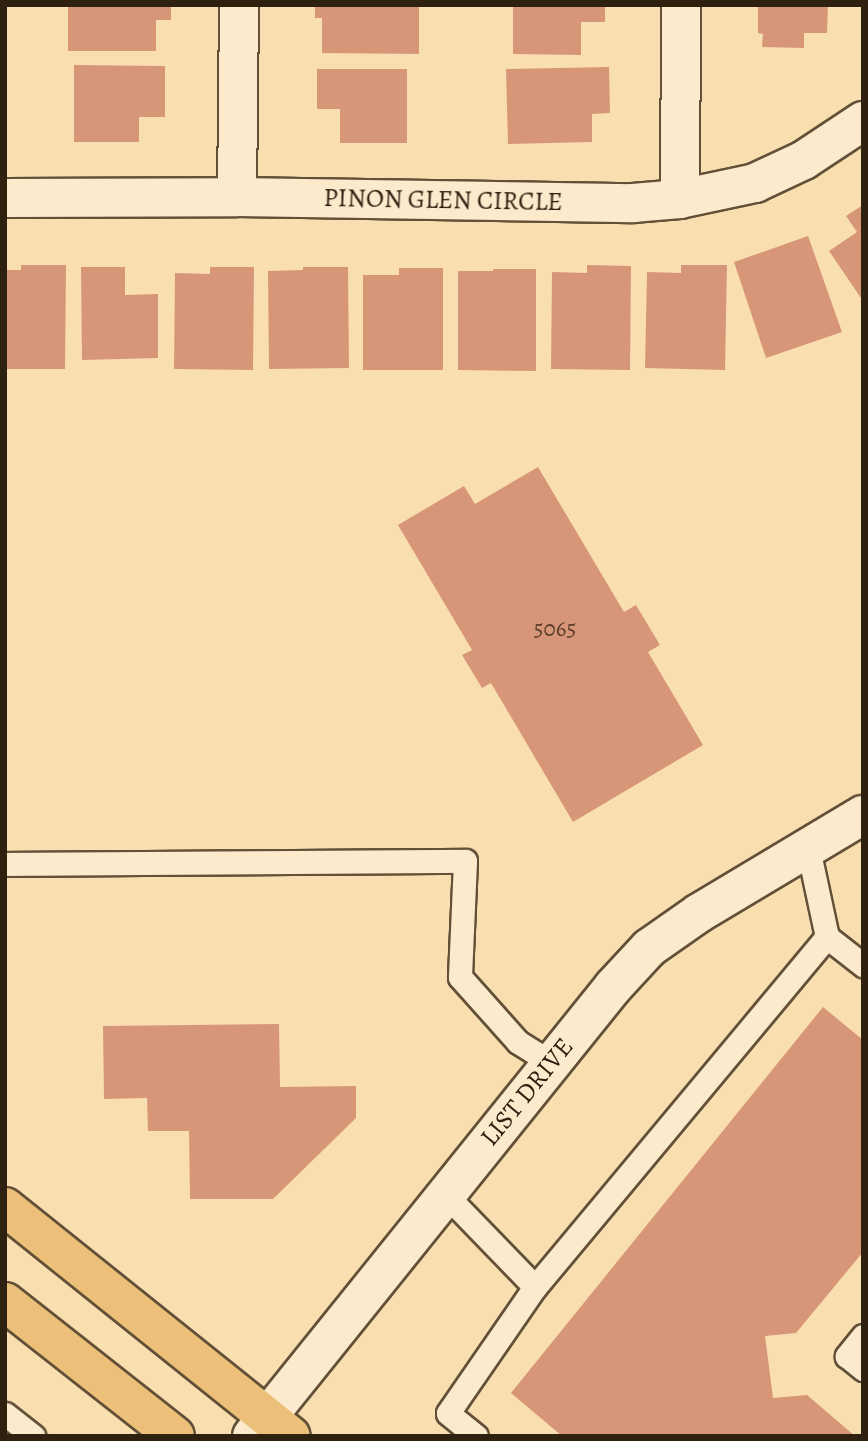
<!DOCTYPE html>
<html>
<head>
<meta charset="utf-8">
<style>
	body { margin:0 }
	#map { position:relative; width:868px; height:1441px; overflow:hidden; background:#f9dfb0; font-family:Alegreya,serif }
	div>[style] { position:absolute }
	.building>* { inset:0; background:#d89679 }
	.roads { filter:drop-shadow(2px 0 #625038) drop-shadow(-2px 0 #625038) drop-shadow(0 2px #625038) drop-shadow(0 -2px #625038) }
	.lane>* { height:23px; margin:-11.5px; padding:0 11.5px; transform-origin:11.5px; border-radius:11.5px; background:#fbeacc }
	.street>* { height:38px; margin:-19px; padding:0 19px; transform-origin:19px; border-radius:19px; background:#fbeacc }
	.primary>* { height:38px; margin:-19px; padding:0 19px; transform-origin:19px; border-radius:19px; background:#ecc078 }
	span { translate:-50% -50%; white-space:nowrap; text-align:center; line-height:1.15; -webkit-text-stroke:5px #fbeacc; paint-order:stroke }
	.number-label { font-size:23px; color:#593e2a }
	.number-label span { -webkit-text-stroke-width:0 }
	.street-label { font-size:26px; color:#2f2110 }
	.frame { position:absolute; inset:0; border:7px solid #2f2110; pointer-events:none }
</style>
</head>
<body>
<div id="map">
	<div class="building">
		<i style="clip-path:polygon(68px 5px,171px 5px,171px 20px,156px 20px,156px 51px,68px 51px)"></i>
		<i style="clip-path:polygon(315px 5px,419px 5px,419px 54px,322px 53px,322px 18px,315px 18px)"></i>
		<i style="clip-path:polygon(513px 5px,605px 5px,605px 22px,581px 22px,581px 55px,513px 54px)"></i>
		<i style="clip-path:polygon(758px 5px,828px 5px,827px 33px,804px 33px,804px 48px,762px 47px,763px 34px,758px 33px)"></i>
		<i style="clip-path:polygon(74px 65px,165px 66px,165px 117px,139px 117px,139px 142px,74px 142px)"></i>
		<i style="clip-path:polygon(609px 67px,610px 113px,592px 114px,592px 142px,508px 144px,506px 69px)"></i>
		<i style="clip-path:polygon(317px 69px,407px 69px,407px 143px,340px 143px,340px 109px,317px 109px)"></i>
		<i style="clip-path:polygon(863px 205px,863px 301px,829px 251px,857px 232px,846px 216px)"></i>
		<i style="clip-path:polygon(808px 236px,842px 332px,766px 358px,734px 262px)"></i>
		<i style="clip-path:polygon(21px 265px,66px 265px,65px 369px,5px 369px,5px 270px,21px 270px)"></i>
		<i style="clip-path:polygon(587px 265px,631px 266px,630px 370px,551px 369px,552px 272px,587px 273px)"></i>
		<i style="clip-path:polygon(681px 265px,727px 265px,725px 370px,645px 368px,647px 272px,681px 273px)"></i>
		<i style="clip-path:polygon(81px 267px,125px 267px,125px 295px,158px 294px,158px 358px,82px 360px)"></i>
		<i style="clip-path:polygon(210px 267px,254px 267px,253px 370px,174px 369px,175px 273px,210px 274px)"></i>
		<i style="clip-path:polygon(303px 267px,348px 267px,349px 368px,269px 369px,268px 271px,303px 270px)"></i>
		<i style="clip-path:polygon(399px 268px,443px 268px,443px 370px,363px 370px,363px 275px,399px 275px)"></i>
		<i style="clip-path:polygon(493px 269px,536px 269px,536px 371px,458px 370px,458px 271px,493px 271px)"></i>
		<i style="clip-path:polygon(538px 467px,624px 612px,636px 605px,660px 645px,648px 652px,703px 745px,573px 822px,491px 683px,482px 688px,462px 655px,472px 650px,398px 525px,464px 486px,475px 504px)"></i>
		<i style="clip-path:polygon(823px 1007px,863px 1040px,863px 1252px,796px 1333px,765px 1336px,773px 1398px,807px 1395px,855px 1436px,562px 1436px,511px 1393px)"></i>
		<i style="clip-path:polygon(279px 1024px,280px 1087px,356px 1086px,356px 1118px,273px 1199px,190px 1199px,189px 1131px,148px 1131px,147px 1098px,104px 1099px,103px 1026px)"></i>
	</div>
	<div class="roads">
		<div class="lane">
			<i style="left:5px;top:864px;width:460px;rotate:-0.4deg"></i>
			<i style="left:465px;top:861px;width:116px;rotate:92.5deg"></i>
			<i style="left:460px;top:977px;width:87px;rotate:48.3deg"></i>
			<i style="left:518px;top:1042px;width:40px;rotate:32deg"></i>
			<i style="left:827px;top:937px;width:46px;rotate:37.9deg"></i>
			<i style="left:445px;top:1194px;width:129px;rotate:45.9deg"></i>
			<i style="left:535px;top:1287px;width:456px;rotate:-50.2deg"></i>
			<i style="left:827px;top:937px;width:91px;rotate:-102.1deg"></i>
			<i style="left:863px;top:1336px;width:26px;rotate:129deg"></i>
			<i style="left:847px;top:1356px;width:21px;rotate:39deg"></i>
			<i style="left:5px;top:1414px;width:36px;rotate:38deg"></i>
			<i style="left:476px;top:1436px;width:36px;rotate:-141deg"></i>
			<i style="left:448px;top:1413px;width:153px;rotate:-55.4deg"></i>
		</div>
		<div class="street">
			<i style="left:237px;top:197px;width:192px;rotate:-89.4deg"></i>
			<i style="left:5px;top:198px;width:232px;rotate:-0.2deg"></i>
			<i style="left:237px;top:197px;width:396px;rotate:0.9deg"></i>
			<i style="left:633px;top:203px;width:47px;rotate:-4.9deg"></i>
			<i style="left:680px;top:199px;width:77px;rotate:-12deg"></i>
			<i style="left:755px;top:183px;width:54px;rotate:-25.1deg"></i>
			<i style="left:804px;top:160px;width:71px;rotate:-33.5deg"></i>
			<i style="left:680px;top:199px;width:194px;rotate:-89.7deg"></i>
			<i style="left:252px;top:1436px;width:576px;rotate:-51.2deg"></i>
			<i style="left:613px;top:987px;width:53px;rotate:-47.3deg"></i>
			<i style="left:649px;top:948px;width:61px;rotate:-35deg"></i>
			<i style="left:699px;top:913px;width:191px;rotate:-30.9deg"></i>
		</div>
		<div class="primary">
			<i style="left:5px;top:1207px;width:366px;rotate:38.7deg"></i>
			<i style="left:5px;top:1302px;width:216px;rotate:38.2deg"></i>
		</div>
	</div>
	<div class="number-label">
		<span style="left:555px;top:629px">5065</span>
	</div>
	<div class="street-label">
		<span style="left:443px;top:200px;rotate:1deg">PINON GLEN CIRCLE</span>
		<span style="left:527px;top:1092px;rotate:-51deg">LIST DRIVE</span>
	</div>
	<div class="frame"></div>
</div>
</body>
</html>
